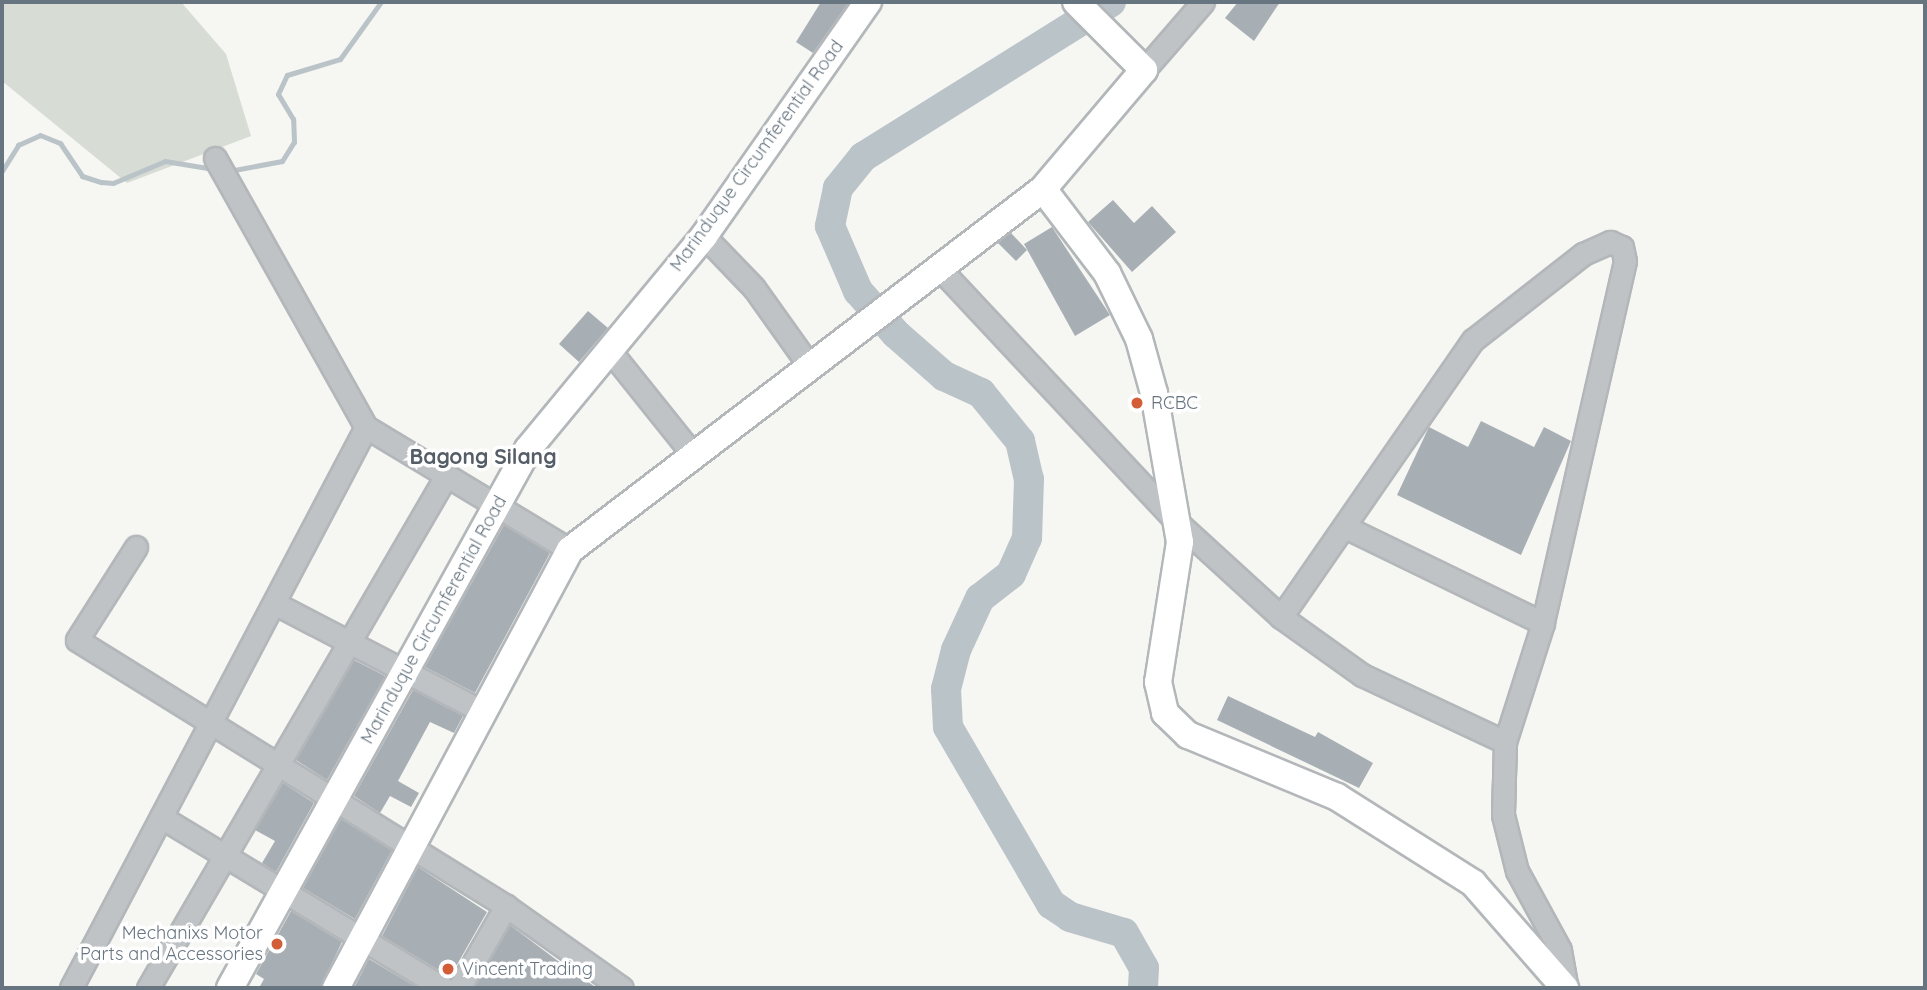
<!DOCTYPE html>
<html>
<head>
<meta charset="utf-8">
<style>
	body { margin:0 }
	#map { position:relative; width:1927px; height:990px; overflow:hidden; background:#f6f6f3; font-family:Quicksand,sans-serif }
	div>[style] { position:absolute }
	.green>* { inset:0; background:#d7dcd4 }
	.stream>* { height:5px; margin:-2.5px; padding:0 2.5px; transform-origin:2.5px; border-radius:2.5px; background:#bac3c8 }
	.river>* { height:30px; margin:-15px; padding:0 15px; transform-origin:15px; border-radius:15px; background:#bac3c8 }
	.building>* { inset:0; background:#a8afb4 }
	.roads { filter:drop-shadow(2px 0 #b3b7ba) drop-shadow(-2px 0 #b3b7ba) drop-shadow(0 2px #b3b7ba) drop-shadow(0 -2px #b3b7ba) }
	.minor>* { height:21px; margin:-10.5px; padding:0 10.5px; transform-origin:10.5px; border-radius:10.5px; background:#bfc3c6 }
	.major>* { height:26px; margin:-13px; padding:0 13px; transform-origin:13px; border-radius:13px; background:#fff }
	.dots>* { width:19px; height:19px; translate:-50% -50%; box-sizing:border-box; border:4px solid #fff; border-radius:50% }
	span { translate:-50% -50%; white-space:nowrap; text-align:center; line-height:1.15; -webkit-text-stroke:7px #fff; paint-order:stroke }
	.street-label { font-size:18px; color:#677581 }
	.poi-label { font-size:18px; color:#677581 }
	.left { translate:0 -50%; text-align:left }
	.right { translate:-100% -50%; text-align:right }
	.quarter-label { font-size:21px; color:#555e67; font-weight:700 }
	.frame { position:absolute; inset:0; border:4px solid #677581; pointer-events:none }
</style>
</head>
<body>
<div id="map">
	<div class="green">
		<i style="clip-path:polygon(2px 2px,181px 2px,226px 54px,251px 136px,127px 183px,2px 81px)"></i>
	</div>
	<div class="stream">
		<i style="left:2px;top:171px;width:31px;rotate:-58deg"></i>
		<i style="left:18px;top:145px;width:24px;rotate:-24deg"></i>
		<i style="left:40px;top:135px;width:22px;rotate:22deg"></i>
		<i style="left:60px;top:143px;width:40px;rotate:56deg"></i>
		<i style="left:82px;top:176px;width:20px;rotate:18deg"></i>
		<i style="left:101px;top:182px;width:12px;rotate:5deg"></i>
		<i style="left:113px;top:183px;width:56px;rotate:-22.9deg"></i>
		<i style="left:165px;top:161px;width:49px;rotate:9.5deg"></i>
		<i style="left:229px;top:171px;width:54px;rotate:-10.7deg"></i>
		<i style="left:282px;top:161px;width:22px;rotate:-58deg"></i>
		<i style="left:294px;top:142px;width:23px;rotate:-92deg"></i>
		<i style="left:293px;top:119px;width:29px;rotate:-121deg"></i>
		<i style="left:278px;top:94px;width:21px;rotate:-65deg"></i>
		<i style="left:287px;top:75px;width:55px;rotate:-16.8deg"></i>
		<i style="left:340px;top:59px;width:70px;rotate:-54.3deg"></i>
	</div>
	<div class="river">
		<i style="left:1111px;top:2px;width:292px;rotate:148deg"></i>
		<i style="left:863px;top:157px;width:40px;rotate:129deg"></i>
		<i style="left:838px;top:188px;width:39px;rotate:102deg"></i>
		<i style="left:830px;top:226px;width:71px;rotate:66.7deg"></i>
		<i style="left:858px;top:291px;width:57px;rotate:48.5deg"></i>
		<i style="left:896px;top:334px;width:64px;rotate:41.2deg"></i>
		<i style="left:944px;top:376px;width:41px;rotate:24.7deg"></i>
		<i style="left:981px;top:393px;width:62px;rotate:50.9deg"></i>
		<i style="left:1020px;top:441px;width:39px;rotate:77deg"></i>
		<i style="left:1029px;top:479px;width:59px;rotate:91.9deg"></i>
		<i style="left:1027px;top:538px;width:39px;rotate:114deg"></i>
		<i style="left:1011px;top:574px;width:39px;rotate:142deg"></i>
		<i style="left:980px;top:598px;width:57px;rotate:114.8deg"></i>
		<i style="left:956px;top:650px;width:40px;rotate:104.4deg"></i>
		<i style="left:946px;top:689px;width:38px;rotate:87deg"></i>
		<i style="left:948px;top:727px;width:205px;rotate:59.8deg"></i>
		<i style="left:1051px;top:904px;width:23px;rotate:34deg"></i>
		<i style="left:1070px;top:917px;width:56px;rotate:16.5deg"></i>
		<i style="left:1124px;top:933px;width:40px;rotate:60.3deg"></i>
		<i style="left:1144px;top:968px;width:20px;rotate:93deg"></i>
	</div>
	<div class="building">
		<i style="clip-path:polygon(821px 2px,849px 2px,813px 53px,796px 42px)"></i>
		<i style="clip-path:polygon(1238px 2px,1280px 2px,1254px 41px,1225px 18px)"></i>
		<i style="clip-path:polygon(1113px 200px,1134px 223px,1152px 206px,1176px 232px,1132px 272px,1088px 222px)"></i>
		<i style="clip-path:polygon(1052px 227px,1110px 315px,1075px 336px,1024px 244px)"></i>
		<i style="clip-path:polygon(1011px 233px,1027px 250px,1016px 261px,998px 243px)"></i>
		<i style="clip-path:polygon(588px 311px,608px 328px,579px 362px,559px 344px)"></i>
		<i style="clip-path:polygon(1481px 421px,1534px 447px,1544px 427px,1571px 441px,1521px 555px,1397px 495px,1429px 427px,1468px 447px)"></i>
		<i style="clip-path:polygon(504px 525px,550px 553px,475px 693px,425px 667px)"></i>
		<i style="clip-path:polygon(354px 660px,385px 676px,327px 780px,296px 760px)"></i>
		<i style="clip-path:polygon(413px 690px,463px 716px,454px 733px,430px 722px,398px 781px,419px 793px,411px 807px,390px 796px,380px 813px,354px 796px)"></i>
		<i style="clip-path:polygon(1228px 696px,1315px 737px,1318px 732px,1373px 763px,1359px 788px,1217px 720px)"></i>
		<i style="clip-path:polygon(283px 783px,314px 803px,276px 872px,262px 863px,275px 841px,255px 830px)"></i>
		<i style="clip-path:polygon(341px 819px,392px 850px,355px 919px,303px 888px)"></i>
		<i style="clip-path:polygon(418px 867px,487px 912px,450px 977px,382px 936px)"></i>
		<i style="clip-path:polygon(291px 911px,342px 942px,320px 988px,259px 988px,264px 979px,256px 974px)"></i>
		<i style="clip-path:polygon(510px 925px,570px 970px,597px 988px,474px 988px)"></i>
		<i style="clip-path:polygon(369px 959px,418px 988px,354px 988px)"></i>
	</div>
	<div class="roads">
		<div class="minor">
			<i style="left:1144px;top:70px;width:90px;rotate:-49.1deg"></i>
			<i style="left:215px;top:158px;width:308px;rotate:60.7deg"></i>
			<i style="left:366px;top:427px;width:238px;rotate:31.1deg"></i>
			<i style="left:704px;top:236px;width:72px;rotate:46.1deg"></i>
			<i style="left:754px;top:288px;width:98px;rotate:54.5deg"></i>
			<i style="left:941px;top:270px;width:345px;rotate:46.9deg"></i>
			<i style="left:1177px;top:522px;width:141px;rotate:42.4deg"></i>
			<i style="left:1281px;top:617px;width:337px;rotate:-55.3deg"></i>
			<i style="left:1473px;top:340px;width:140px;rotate:-38deg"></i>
			<i style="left:1583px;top:254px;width:30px;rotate:-24deg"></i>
			<i style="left:1610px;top:242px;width:13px;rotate:23deg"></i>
			<i style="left:1622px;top:247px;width:14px;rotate:78deg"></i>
			<i style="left:1625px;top:261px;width:371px;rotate:102.8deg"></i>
			<i style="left:1543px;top:623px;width:125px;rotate:107.7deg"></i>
			<i style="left:1505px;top:742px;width:73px;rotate:91.6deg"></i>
			<i style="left:1503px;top:815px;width:58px;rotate:76deg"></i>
			<i style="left:1517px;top:871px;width:90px;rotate:61.4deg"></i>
			<i style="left:1560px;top:950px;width:39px;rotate:80deg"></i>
			<i style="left:610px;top:351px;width:134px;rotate:51.3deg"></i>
			<i style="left:1347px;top:528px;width:218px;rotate:25.9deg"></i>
			<i style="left:136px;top:547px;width:110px;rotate:122.4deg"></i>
			<i style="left:77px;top:640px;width:505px;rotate:31.8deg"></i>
			<i style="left:506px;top:906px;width:142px;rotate:35.3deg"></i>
			<i style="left:274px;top:603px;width:236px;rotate:27.5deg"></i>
			<i style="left:1281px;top:617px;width:100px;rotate:35.6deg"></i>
			<i style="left:1362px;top:675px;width:158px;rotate:25.1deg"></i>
			<i style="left:161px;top:817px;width:330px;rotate:31.2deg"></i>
			<i style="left:71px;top:988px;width:634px;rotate:-62.26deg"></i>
			<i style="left:148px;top:988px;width:592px;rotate:-59.8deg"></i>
			<i style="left:459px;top:988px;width:95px;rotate:-60.2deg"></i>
		</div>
		<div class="major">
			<i style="left:1043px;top:189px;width:106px;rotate:52.7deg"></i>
			<i style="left:1107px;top:273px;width:73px;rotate:64.1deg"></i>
			<i style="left:1139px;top:339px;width:56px;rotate:74.5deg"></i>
			<i style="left:1154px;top:393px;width:151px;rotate:80.1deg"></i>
			<i style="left:1180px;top:542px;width:142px;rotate:98.9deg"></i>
			<i style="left:1158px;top:682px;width:32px;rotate:77deg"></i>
			<i style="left:1165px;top:713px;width:32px;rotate:44deg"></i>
			<i style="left:1188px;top:735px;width:161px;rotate:22.6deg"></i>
			<i style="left:1337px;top:797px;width:161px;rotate:32.3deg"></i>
			<i style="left:1473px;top:883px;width:140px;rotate:48.8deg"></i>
			<i style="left:230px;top:988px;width:616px;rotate:-61.06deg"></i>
			<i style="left:528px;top:449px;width:276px;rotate:-50.4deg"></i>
			<i style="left:704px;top:236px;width:286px;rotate:-55deg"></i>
			<i style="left:336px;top:988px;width:497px;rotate:-61.9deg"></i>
			<i style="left:570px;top:550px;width:595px;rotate:-37.35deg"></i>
			<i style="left:1043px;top:189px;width:156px;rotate:-49.7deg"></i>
			<i style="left:1144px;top:70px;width:96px;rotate:-135deg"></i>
		</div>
	</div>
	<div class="dots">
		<i style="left:1137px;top:403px;background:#d35d36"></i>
		<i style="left:277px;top:944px;background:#d35d36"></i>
		<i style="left:448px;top:969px;background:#d35d36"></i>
	</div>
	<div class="street-label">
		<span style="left:757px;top:156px;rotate:-54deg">Marinduque Circumferential Road</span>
		<span style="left:434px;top:620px;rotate:-61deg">Marinduque Circumferential Road</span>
	</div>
	<div class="poi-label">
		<span class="left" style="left:1151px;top:403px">RCBC</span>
		<span class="right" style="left:263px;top:944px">Mechanixs Motor<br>Parts and Accessories</span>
		<span class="left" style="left:462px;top:969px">Vincent Trading</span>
	</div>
	<div class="quarter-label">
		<span style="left:483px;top:456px">Bagong Silang</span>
	</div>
	<div class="frame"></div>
</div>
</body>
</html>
